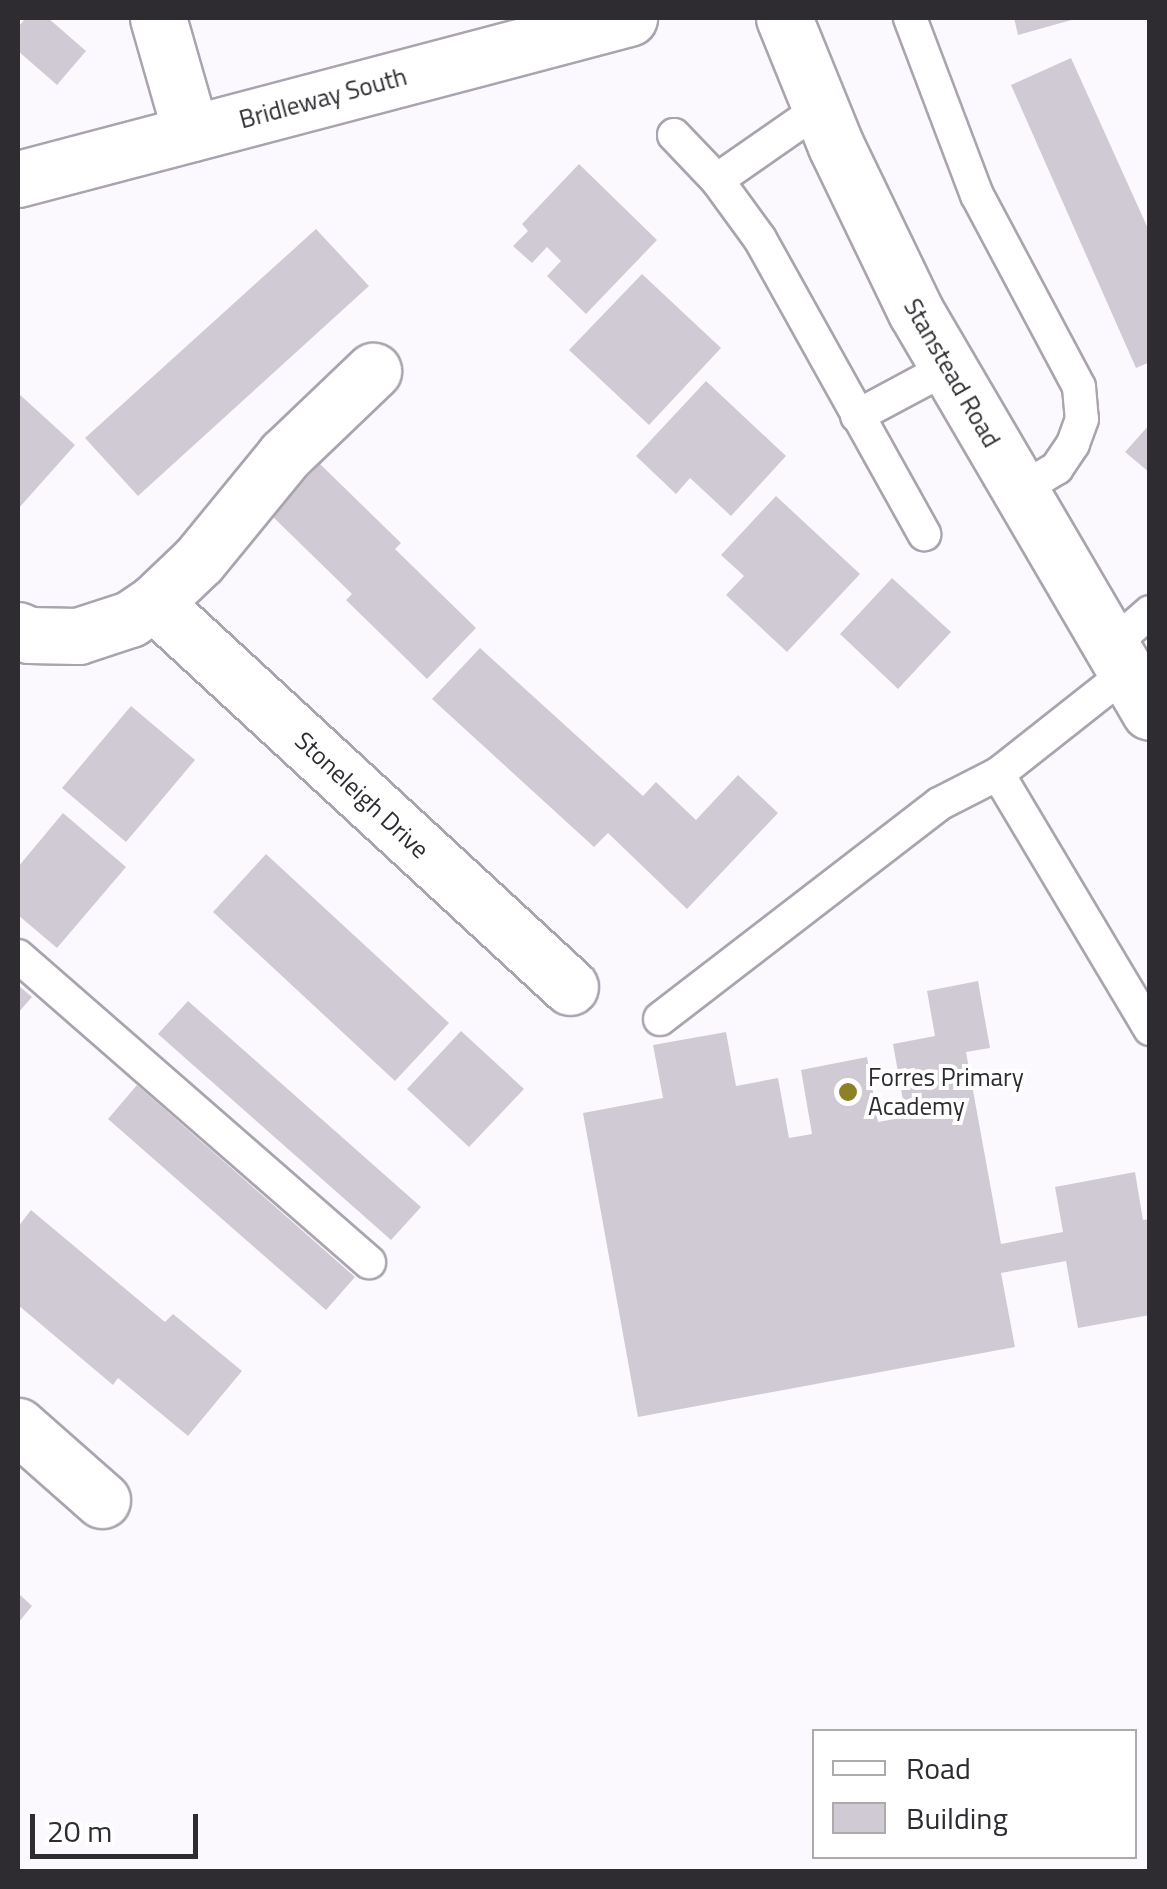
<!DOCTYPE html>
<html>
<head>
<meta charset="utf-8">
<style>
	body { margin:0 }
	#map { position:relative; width:1167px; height:1889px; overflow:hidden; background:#fcf9fe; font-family:"Titillium Web",sans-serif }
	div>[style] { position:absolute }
	.building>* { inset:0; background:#d0cad5 }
	.roads { filter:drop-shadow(2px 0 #a9a4ae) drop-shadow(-2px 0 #a9a4ae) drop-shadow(0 2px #a9a4ae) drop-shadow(0 -2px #a9a4ae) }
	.service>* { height:32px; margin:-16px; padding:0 16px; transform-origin:16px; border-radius:16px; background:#fff }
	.minor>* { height:55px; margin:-27.5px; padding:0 27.5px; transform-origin:27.5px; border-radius:27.5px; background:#fff }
	.tertiary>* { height:55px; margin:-27.5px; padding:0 27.5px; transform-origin:27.5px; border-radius:27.5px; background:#fff }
	.dots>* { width:28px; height:28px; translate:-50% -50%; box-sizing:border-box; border:5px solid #fff; border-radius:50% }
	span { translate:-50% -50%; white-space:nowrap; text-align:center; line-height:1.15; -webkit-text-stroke:8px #fff; paint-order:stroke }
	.street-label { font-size:25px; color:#2e2c30 }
	.poi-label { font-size:25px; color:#2e2c30 }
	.left { translate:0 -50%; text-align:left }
	.frame { position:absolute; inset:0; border:20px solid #2e2c30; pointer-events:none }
	.legend { position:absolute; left:812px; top:1729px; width:325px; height:130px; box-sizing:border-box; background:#fff; border:2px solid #ababac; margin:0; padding:12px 18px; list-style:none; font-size:30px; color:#2e2c30 }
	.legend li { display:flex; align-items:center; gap:20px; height:50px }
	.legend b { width:50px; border:2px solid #ababac }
	.scale { position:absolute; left:30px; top:1814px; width:168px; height:45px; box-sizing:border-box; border:5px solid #2e2c30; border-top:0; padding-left:12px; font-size:30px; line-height:35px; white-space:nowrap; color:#2e2c30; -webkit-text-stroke:8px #fff; paint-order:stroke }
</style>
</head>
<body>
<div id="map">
	<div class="building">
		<i style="clip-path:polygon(26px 18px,48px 18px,86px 51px,57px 85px,18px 51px,18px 27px)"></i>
		<i style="clip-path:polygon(1014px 18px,1075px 18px,1075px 19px,1018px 35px)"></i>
		<i style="clip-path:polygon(1071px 58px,1150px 233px,1150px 362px,1136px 368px,1011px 85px)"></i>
		<i style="clip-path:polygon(579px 164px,657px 240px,586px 314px,547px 276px,561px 261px,547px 247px,532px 263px,513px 246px,528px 231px,522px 224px)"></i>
		<i style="clip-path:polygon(316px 229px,369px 286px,138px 496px,85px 438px)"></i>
		<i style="clip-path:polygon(642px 274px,721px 348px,649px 425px,569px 350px)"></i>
		<i style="clip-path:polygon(706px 381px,786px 456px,731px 516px,690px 478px,676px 494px,636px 456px)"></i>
		<i style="clip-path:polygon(18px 393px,75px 445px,18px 509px)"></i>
		<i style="clip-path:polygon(1150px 424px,1150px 473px,1125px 452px)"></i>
		<i style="clip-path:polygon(320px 464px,401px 543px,395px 549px,476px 628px,427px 679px,346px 600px,352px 594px,271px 515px)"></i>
		<i style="clip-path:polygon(776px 496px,860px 574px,787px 652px,726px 595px,744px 576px,721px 555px)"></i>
		<i style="clip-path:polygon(892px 578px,951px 632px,898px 689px,840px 634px)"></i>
		<i style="clip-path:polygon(480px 648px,643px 796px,656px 782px,696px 820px,738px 775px,778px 813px,687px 909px,608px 833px,594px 847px,432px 699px)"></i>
		<i style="clip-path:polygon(131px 706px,195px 760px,126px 842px,62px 788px)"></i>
		<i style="clip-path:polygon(63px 813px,126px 867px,57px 948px,18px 915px,18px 867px)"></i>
		<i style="clip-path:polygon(266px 854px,449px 1023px,395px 1081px,213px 912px)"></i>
		<i style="clip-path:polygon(978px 981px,990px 1048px,966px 1052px,1001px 1244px,1063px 1232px,1055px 1187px,1135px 1172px,1143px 1220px,1150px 1219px,1150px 1315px,1078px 1328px,1066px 1261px,1001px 1273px,1015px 1347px,638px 1417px,583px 1113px,663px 1098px,653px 1045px,726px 1032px,736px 1086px,778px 1078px,789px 1138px,812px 1134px,801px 1070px,867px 1057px,878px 1122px,906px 1117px,893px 1044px,935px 1036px,927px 991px)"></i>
		<i style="clip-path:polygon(18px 985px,32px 997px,18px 1013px)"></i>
		<i style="clip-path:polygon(188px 1001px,421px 1207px,391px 1240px,158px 1034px)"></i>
		<i style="clip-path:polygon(461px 1031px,524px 1089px,469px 1147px,407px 1089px)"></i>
		<i style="clip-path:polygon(137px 1085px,355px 1277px,326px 1310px,108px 1119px)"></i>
		<i style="clip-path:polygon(31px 1210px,165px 1322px,173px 1314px,242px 1371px,188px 1436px,118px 1378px,113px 1385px,18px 1305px,18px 1227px)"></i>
		<i style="clip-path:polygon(18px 1593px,32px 1606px,18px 1623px)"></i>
	</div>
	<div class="roads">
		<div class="service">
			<i style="left:910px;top:18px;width:189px;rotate:69.3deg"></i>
			<i style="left:977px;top:195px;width:217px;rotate:62deg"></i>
			<i style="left:1079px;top:387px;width:32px;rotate:85deg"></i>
			<i style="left:1082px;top:419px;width:27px;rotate:110deg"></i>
			<i style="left:1073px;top:444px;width:29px;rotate:124deg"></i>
			<i style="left:1057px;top:468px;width:43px;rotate:149.3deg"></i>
			<i style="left:674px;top:135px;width:62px;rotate:46.3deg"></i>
			<i style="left:717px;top:180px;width:73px;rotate:53.9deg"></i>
			<i style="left:760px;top:239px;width:338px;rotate:60.9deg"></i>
			<i style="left:717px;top:180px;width:124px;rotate:-34.8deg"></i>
			<i style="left:857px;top:416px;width:102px;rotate:-28.1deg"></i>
			<i style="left:1110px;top:647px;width:53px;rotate:-41.2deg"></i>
			<i style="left:998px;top:774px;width:297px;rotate:59.2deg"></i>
			<i style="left:18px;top:956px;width:466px;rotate:41.1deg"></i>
			<i style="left:660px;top:1019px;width:352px;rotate:-37.6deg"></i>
			<i style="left:939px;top:804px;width:66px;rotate:-27deg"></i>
			<i style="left:998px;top:774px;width:163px;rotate:-38.3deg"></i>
		</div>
		<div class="minor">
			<i style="left:158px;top:18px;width:120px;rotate:74deg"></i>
			<i style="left:18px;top:179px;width:632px;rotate:-14.76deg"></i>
			<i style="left:154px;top:603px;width:566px;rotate:42.71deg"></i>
			<i style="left:18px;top:630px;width:12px;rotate:24deg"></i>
			<i style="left:29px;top:635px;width:49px;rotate:1.2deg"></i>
			<i style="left:78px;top:636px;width:55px;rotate:-18.1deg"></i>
			<i style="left:130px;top:619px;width:29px;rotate:-34deg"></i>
			<i style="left:154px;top:603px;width:62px;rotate:-43.7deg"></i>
			<i style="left:199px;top:560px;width:136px;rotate:-50.7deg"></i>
			<i style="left:285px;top:455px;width:122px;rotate:-43.7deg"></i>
			<i style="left:18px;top:1426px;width:112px;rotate:41.4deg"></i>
		</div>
		<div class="tertiary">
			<i style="left:784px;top:18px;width:138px;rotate:67.9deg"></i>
			<i style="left:836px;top:146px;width:184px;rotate:64.3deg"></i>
			<i style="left:916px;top:312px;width:463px;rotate:59.7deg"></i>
		</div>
	</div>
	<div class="dots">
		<i style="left:848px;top:1092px;background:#8d8128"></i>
	</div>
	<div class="street-label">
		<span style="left:323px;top:98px;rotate:-15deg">Bridleway South</span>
		<span style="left:952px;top:373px;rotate:60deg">Stanstead Road</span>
		<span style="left:362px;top:795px;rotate:43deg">Stoneleigh Drive</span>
	</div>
	<div class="poi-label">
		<span class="left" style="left:868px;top:1092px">Forres Primary<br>Academy</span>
	</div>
	<div class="frame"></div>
	<ul class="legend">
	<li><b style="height:12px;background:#fff"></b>Road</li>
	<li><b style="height:28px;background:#d0cad5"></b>Building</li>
	</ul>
	<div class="scale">20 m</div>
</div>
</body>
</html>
